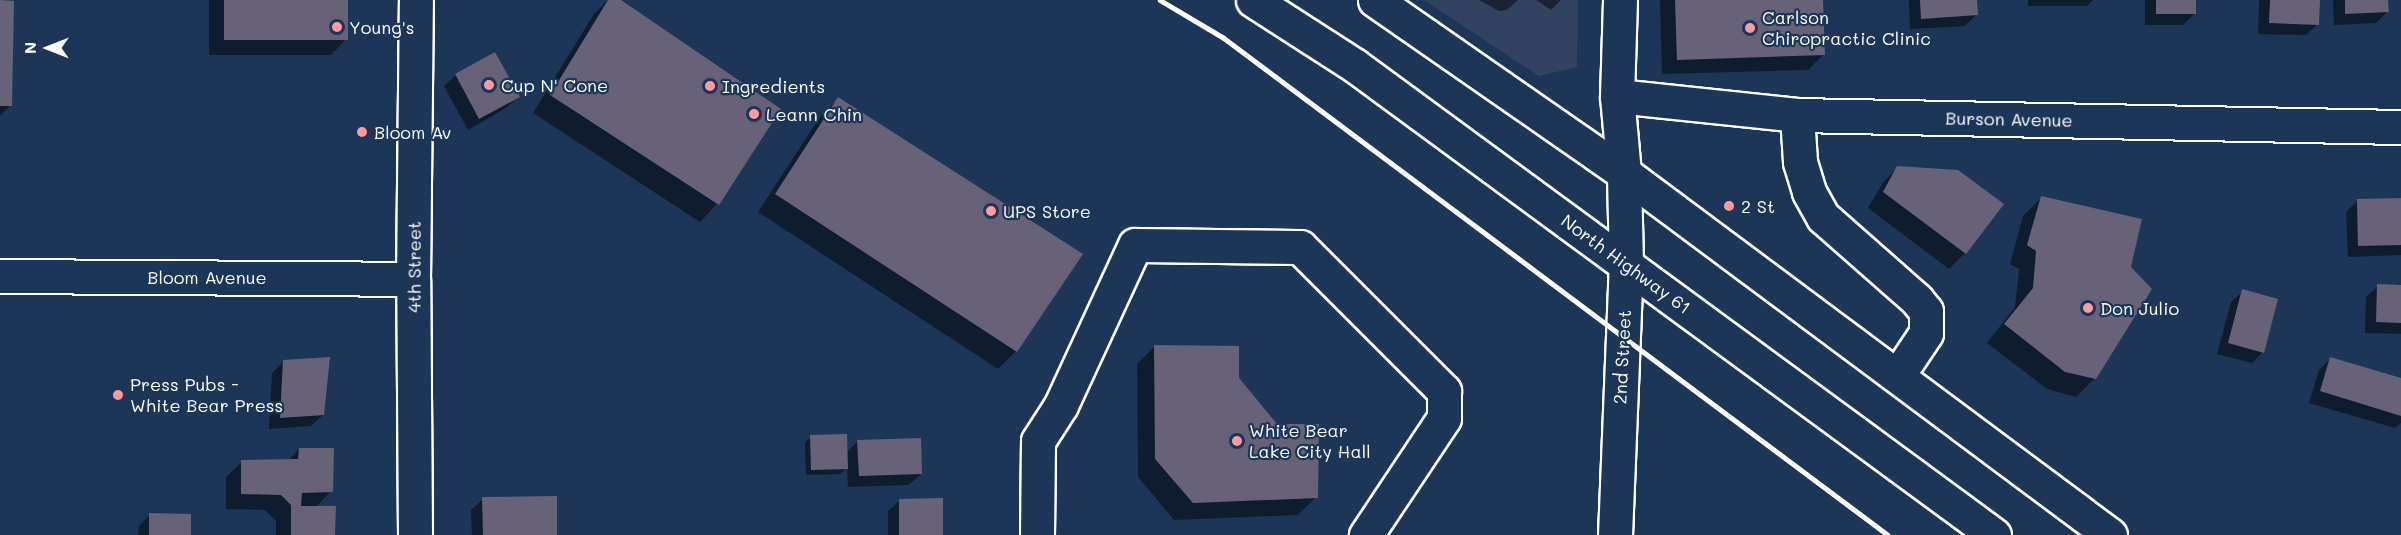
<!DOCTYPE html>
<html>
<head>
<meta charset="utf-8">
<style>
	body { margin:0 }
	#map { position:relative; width:2401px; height:535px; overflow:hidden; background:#1d3557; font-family:Mali,sans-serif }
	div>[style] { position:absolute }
	.built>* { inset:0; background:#344261 }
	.shadow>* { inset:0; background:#0007 }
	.building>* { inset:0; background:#686278 }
	.roads { filter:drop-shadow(2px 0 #fff) drop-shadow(-2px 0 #fff) drop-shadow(0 2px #fff) drop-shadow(0 -2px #fff) }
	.minor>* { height:33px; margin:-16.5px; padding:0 16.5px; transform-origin:16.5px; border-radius:16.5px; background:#1d3557 }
	.major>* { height:33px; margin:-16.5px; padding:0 16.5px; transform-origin:16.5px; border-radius:16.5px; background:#1d3557 }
	.rail>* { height:4.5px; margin:-2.25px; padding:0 2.25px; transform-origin:2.25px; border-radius:2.25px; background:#fff }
	.dots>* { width:16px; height:16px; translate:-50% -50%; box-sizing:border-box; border:3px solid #1d3557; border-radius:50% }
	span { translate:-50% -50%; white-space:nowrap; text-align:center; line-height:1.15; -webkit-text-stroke:4.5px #1d3557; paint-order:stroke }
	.poi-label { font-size:18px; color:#fff }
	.left { translate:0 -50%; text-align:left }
	.street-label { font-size:18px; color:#fff }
	.north { position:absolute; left:18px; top:18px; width:60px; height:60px; -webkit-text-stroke:4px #1d3557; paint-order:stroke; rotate:270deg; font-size:16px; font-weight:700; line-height:24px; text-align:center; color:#fff }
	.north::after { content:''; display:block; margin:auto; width:21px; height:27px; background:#fff; clip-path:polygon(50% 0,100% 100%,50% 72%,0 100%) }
</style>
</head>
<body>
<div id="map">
	<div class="built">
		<i style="clip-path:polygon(1424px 0,1578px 0,1577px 67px,1539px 76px)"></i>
	</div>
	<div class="shadow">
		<i style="clip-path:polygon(209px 0,347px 0,346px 39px,331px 55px,209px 55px)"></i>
		<i style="clip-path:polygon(608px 0,618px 0,779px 109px,717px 204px,700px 222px,533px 113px,594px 14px)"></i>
		<i style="clip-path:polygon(1479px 0,1518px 0,1507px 10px,1499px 11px)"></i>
		<i style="clip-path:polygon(1536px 0,1561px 0,1551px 10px)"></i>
		<i style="clip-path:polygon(1660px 0,1822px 0,1823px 55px,1808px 70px,1662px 74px)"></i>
		<i style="clip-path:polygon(1909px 0,1975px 0,1976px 15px,1965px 26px,1910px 29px)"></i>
		<i style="clip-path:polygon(2028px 0,2093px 0,2087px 6px,2028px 6px)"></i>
		<i style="clip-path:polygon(2145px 0,2195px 0,2195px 13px,2183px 25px,2145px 25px)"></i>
		<i style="clip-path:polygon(2259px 0,2318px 0,2318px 24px,2306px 35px,2258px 34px)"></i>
		<i style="clip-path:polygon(2333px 0,2387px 0,2387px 12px,2376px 23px,2334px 25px)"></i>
		<i style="clip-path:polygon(0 2px,10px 106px,0 116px)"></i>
		<i style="clip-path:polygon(456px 75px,518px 97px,506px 108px,468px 130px,444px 86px)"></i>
		<i style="clip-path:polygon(838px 99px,1016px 351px,998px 369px,758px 212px,820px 117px)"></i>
		<i style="clip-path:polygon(1897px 168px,2002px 204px,1964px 254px,1949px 269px,1868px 208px,1882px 184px)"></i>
		<i style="clip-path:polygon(2041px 198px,2095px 378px,2076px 397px,2047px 389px,1987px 343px,2015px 307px,2019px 269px,2010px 264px,2023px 216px)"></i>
		<i style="clip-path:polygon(2401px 199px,2401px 255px,2348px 257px,2346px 212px,2357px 201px)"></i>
		<i style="clip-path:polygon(2378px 286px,2401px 287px,2401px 334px,2365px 333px,2366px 297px)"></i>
		<i style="clip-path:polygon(2243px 291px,2263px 352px,2252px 363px,2217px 354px,2231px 302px)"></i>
		<i style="clip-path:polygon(1155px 346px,1238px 379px,1276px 425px,1316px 497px,1298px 515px,1174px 520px,1138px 477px,1137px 364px)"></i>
		<i style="clip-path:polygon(2330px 359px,2401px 380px,2401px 423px,2395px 428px,2309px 403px,2319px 370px)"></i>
		<i style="clip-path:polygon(283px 362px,323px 415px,311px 426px,269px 429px,272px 373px)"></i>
		<i style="clip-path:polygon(811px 437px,846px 453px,858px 441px,921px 474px,909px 485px,848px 487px,847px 468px,840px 474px,806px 475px,805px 443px)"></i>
		<i style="clip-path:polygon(299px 449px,331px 491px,315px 508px,334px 535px,276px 535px,276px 521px,265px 510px,226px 509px,226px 477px,242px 462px,288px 461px)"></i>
		<i style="clip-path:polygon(483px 499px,556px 535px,472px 535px,471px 510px)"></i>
		<i style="clip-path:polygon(900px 500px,942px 535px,888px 535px,888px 511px)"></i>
		<i style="clip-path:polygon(150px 515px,189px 535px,138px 535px,139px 526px)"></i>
	</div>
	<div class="building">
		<i style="clip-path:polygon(0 0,14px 1px,12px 106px,0 106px)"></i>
		<i style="clip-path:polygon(224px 0,348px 0,348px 40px,224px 40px)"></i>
		<i style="clip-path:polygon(608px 0,621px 0,781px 109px,719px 205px,550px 95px)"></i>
		<i style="clip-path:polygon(1675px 0,1823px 0,1825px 55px,1677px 60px)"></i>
		<i style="clip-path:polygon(1920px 0,1977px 0,1978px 15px,1921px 19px)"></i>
		<i style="clip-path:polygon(2156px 0,2196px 0,2196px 14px,2156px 14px)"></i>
		<i style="clip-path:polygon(2270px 0,2320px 0,2319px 25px,2269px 23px)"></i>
		<i style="clip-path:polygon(2345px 0,2388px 0,2389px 12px,2345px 14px)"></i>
		<i style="clip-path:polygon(495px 52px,520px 97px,479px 119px,455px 74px)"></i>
		<i style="clip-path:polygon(838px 97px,1083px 254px,1017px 352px,775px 194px)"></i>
		<i style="clip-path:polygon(1897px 166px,1958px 170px,2004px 204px,1966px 254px,1883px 192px)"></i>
		<i style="clip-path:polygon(2041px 196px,2142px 219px,2131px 267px,2152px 289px,2096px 379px,2065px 372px,2004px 324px,2033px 288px,2036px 251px,2027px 245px)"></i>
		<i style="clip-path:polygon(2401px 198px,2401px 245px,2358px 246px,2357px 199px)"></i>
		<i style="clip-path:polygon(2377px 284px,2401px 285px,2401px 323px,2376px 322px)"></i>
		<i style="clip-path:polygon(2242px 289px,2278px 299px,2264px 353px,2228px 343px)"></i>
		<i style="clip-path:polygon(1154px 345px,1239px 346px,1239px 378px,1277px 424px,1319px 424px,1318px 498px,1193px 503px,1155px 459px)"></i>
		<i style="clip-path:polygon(330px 357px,324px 415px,280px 418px,283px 360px)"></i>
		<i style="clip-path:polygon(2330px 357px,2401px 378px,2401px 416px,2320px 391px)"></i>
		<i style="clip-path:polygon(847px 434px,848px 469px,811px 470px,810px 435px)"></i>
		<i style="clip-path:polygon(921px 438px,922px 474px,859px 476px,857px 440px)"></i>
		<i style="clip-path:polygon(299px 448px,334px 448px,333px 492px,302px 493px,301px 506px,336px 506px,335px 535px,291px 535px,291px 505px,281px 495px,241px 494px,241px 460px,298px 459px)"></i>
		<i style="clip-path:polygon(557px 496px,557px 535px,483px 535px,482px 497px)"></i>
		<i style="clip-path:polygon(943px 498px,943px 535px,899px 535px,899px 499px)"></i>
		<i style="clip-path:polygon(149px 513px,191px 514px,191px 535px,149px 535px)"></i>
	</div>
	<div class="roads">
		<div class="minor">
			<i style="left:1617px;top:96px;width:181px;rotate:6deg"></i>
			<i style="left:1797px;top:115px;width:604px;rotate:1.14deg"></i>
			<i style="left:1797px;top:115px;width:47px;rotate:86.3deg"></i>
			<i style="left:1800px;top:162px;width:31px;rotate:73deg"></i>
			<i style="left:1809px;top:192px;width:29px;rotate:61deg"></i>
			<i style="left:1823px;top:217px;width:125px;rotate:41.4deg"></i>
			<i style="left:1917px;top:300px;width:14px;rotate:51deg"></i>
			<i style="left:1926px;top:311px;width:22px;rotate:90deg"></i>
			<i style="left:1926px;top:333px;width:50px;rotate:123.7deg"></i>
			<i style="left:0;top:276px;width:413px;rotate:0.4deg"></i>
			<i style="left:415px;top:535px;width:256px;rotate:-90.4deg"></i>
			<i style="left:413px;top:279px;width:279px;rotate:-89.4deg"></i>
			<i style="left:1037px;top:535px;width:94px;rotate:-89.4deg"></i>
			<i style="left:1038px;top:441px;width:43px;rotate:-57.4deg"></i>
			<i style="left:1061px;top:405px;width:176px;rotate:-65.2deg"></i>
			<i style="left:1135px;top:245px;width:165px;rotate:0.7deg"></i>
			<i style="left:1300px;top:247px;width:204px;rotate:45deg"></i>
			<i style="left:1444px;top:391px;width:27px;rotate:90deg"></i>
			<i style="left:1444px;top:418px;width:141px;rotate:123.7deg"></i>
			<i style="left:1615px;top:535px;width:271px;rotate:-87.7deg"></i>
			<i style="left:1626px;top:264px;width:91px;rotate:-91.3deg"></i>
			<i style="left:1624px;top:173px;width:77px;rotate:-95.2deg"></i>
			<i style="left:1617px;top:96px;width:96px;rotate:-88.2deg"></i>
		</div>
		<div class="major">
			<i style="left:1253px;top:0;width:120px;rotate:32.8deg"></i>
			<i style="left:1354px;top:65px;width:794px;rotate:36.29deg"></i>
			<i style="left:1375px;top:0;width:303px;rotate:34.8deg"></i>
			<i style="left:1624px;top:173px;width:606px;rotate:36.68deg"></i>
		</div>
	</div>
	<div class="rail">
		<i style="left:1160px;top:0;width:74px;rotate:30.7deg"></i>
		<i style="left:1224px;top:38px;width:829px;rotate:36.81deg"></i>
	</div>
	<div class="dots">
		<i style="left:337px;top:27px;background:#ff9aa2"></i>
		<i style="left:1750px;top:28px;background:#ff9aa2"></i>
		<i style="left:489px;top:85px;background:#ff9aa2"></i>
		<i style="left:710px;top:86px;background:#ff9aa2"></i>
		<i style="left:754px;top:114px;background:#ff9aa2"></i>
		<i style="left:362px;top:132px;background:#ff9aa2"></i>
		<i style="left:1729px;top:206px;background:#ff9aa2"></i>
		<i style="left:991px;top:211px;background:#ff9aa2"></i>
		<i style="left:2088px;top:308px;background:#ff9aa2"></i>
		<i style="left:118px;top:395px;background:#ff9aa2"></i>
		<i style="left:1237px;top:441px;background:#ff9aa2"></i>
	</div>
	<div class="poi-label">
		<span class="left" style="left:1762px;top:28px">Carlson<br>Chiropractic Clinic</span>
		<span class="left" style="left:349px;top:27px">Young's</span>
		<span class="left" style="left:501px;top:85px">Cup N' Cone</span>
		<span class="left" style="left:722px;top:86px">Ingredients</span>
		<span class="left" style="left:766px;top:114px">Leann Chin</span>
		<span class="left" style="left:374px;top:132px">Bloom Av</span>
		<span class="left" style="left:1741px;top:206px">2 St</span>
		<span class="left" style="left:1003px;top:211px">UPS Store</span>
		<span class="left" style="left:2100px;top:308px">Don Julio</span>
		<span class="left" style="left:130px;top:395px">Press Pubs -<br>White Bear Press</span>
		<span class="left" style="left:1249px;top:441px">White Bear<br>Lake City Hall</span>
	</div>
	<div class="street-label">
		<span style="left:2009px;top:119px;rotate:1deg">Burson Avenue</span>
		<span style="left:1626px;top:264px;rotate:36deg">North Highway 61</span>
		<span style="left:414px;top:267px;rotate:-90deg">4th Street</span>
		<span style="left:207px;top:277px">Bloom Avenue</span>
		<span style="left:1622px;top:357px;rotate:-87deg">2nd Street</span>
	</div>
	<div class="north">N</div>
</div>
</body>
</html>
